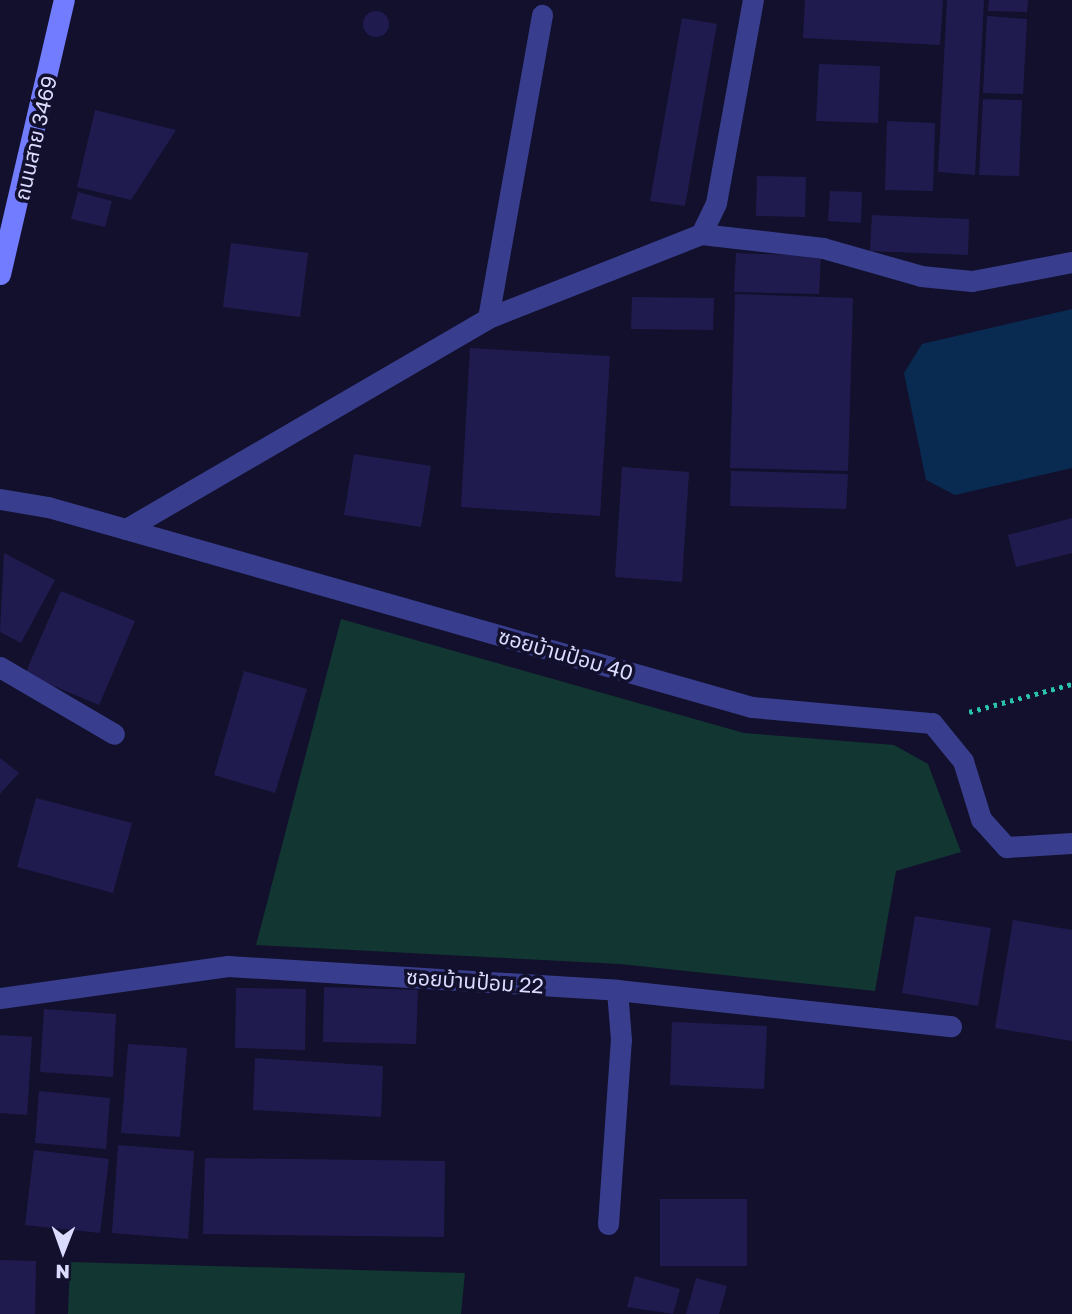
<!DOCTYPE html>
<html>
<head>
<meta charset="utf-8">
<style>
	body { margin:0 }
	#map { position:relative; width:1072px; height:1314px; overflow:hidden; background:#12102c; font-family:"Golos Text","Noto Sans Thai",sans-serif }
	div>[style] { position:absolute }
	.green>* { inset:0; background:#123631 }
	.water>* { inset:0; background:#0a2b51 }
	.building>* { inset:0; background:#201b4e }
	.round { border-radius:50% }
	.path>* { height:4.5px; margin-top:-2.25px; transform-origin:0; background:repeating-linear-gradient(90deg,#2ac4ab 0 3.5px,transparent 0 8.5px) }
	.lane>* { height:21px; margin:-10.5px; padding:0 10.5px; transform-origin:10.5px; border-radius:10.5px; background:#383e8d }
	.street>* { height:21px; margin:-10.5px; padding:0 10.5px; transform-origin:10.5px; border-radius:10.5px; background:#383e8d }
	.secondary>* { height:21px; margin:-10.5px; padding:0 10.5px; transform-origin:10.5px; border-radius:10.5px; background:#727cff }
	span { translate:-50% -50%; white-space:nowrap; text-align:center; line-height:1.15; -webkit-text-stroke:7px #12102c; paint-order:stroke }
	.street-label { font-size:21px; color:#dbdbff }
	.north { position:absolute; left:28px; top:1216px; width:70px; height:70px; -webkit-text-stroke:5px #12102c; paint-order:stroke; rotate:181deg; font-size:19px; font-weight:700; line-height:28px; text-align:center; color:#dbdbff }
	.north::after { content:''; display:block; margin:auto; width:24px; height:32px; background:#dbdbff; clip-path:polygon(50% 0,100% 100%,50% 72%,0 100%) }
</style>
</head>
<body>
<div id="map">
	<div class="green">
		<i style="clip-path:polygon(341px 619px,744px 733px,894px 745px,928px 764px,961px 852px,896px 871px,875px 991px,620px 964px,256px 945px)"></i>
		<i style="clip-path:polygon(70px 1262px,465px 1273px,461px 1314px,68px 1314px)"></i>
	</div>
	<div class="water">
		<i style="clip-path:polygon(1072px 309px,1072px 468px,955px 495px,926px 480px,904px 373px,922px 344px)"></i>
	</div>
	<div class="building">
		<i style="clip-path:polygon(805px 0,943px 0,940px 45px,803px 38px)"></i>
		<i style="clip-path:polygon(947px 0,984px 0,975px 175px,938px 172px)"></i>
		<i style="clip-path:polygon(989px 0,1028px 0,1027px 12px,988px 11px)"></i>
		<i class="round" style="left:363px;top:11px;width:26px;height:26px"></i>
		<i style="clip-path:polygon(987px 16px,1027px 19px,1023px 94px,983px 93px)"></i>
		<i style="clip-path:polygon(682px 18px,717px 24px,685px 206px,650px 201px)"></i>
		<i style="clip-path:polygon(819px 64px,880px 66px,878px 123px,816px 121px)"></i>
		<i style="clip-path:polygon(983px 99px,1022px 100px,1019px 176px,979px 175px)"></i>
		<i style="clip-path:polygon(95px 110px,176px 130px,131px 200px,77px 187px)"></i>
		<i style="clip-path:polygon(887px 121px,935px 123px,933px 191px,885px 190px)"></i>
		<i style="clip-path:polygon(757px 176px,806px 177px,805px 217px,756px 216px)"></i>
		<i style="clip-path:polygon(830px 191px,862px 192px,861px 223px,828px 221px)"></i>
		<i style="clip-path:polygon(78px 192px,112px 201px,105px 227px,71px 219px)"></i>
		<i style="clip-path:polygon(872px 215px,969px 219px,968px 255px,870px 251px)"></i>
		<i style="clip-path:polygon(231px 243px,308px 253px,300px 317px,223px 307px)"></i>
		<i style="clip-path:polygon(736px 253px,821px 256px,819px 294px,734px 292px)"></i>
		<i style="clip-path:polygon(735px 294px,853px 298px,848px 471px,730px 468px)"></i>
		<i style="clip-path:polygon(632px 297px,714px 298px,713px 330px,631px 329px)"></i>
		<i style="clip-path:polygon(470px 348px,610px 356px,600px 516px,461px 507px)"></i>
		<i style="clip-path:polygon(354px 454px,431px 466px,421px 527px,344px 515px)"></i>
		<i style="clip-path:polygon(622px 467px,689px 472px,682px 582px,615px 577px)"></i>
		<i style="clip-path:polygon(731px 471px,848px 474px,846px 509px,730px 506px)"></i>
		<i style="clip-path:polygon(1072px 518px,1072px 553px,1016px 567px,1008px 535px)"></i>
		<i style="clip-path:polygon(4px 553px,55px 580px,21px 643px,0 632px)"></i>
		<i style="clip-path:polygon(61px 591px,135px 621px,99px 705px,25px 674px)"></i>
		<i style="clip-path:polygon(244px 671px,307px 689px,275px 793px,214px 775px)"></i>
		<i style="clip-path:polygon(0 758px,19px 773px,0 794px)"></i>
		<i style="clip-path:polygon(36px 798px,132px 823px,113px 893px,17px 867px)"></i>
		<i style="clip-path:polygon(915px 916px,991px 928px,978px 1006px,902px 993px)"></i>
		<i style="clip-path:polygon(1013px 920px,1072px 930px,1072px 1041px,995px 1028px)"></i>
		<i style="clip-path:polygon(324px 987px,418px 990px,416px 1044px,323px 1042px)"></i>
		<i style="clip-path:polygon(236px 988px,306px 989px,305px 1050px,235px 1048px)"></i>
		<i style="clip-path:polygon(44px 1009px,116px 1014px,113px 1077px,40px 1072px)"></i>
		<i style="clip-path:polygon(672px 1022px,767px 1026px,764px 1089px,670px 1085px)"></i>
		<i style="clip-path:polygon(0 1035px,32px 1037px,27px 1115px,0 1113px)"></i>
		<i style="clip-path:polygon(128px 1044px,187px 1048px,180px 1137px,121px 1133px)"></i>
		<i style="clip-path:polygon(255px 1058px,383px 1066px,381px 1117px,253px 1110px)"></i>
		<i style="clip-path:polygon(39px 1091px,110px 1098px,106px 1149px,35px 1143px)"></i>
		<i style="clip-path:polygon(118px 1145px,194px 1151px,188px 1239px,112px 1233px)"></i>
		<i style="clip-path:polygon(34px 1150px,109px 1159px,100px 1233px,25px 1225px)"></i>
		<i style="clip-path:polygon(205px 1158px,445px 1161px,444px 1237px,203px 1234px)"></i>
		<i style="clip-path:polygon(660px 1199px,747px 1199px,747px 1266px,660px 1266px)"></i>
		<i style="clip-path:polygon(0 1260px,36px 1261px,35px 1314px,0 1314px)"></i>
		<i style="clip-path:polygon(635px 1276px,680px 1289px,673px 1314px,627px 1307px)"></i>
		<i style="clip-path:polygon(696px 1278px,727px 1286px,719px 1314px,686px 1314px)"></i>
	</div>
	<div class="path">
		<i style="left:969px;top:712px;width:107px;rotate:-15.2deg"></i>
	</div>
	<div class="lane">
		<i style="left:701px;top:234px;width:123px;rotate:6.5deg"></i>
		<i style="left:823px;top:248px;width:102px;rotate:15.9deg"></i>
		<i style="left:921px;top:276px;width:51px;rotate:5.6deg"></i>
		<i style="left:972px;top:281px;width:102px;rotate:-10.8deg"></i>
		<i style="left:488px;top:318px;width:308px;rotate:-79.9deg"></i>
		<i style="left:0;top:667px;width:132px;rotate:30.4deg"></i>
		<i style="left:608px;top:1224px;width:184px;rotate:-86deg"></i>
		<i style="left:621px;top:1040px;width:50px;rotate:-94.6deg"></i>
	</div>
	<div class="street">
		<i style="left:0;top:499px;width:49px;rotate:9.5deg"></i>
		<i style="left:48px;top:507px;width:732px;rotate:15.86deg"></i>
		<i style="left:752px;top:707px;width:181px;rotate:5.1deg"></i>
		<i style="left:932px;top:723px;width:49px;rotate:50.8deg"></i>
		<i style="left:963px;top:761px;width:61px;rotate:72.8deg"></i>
		<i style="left:981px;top:819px;width:38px;rotate:48deg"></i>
		<i style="left:1006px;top:847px;width:66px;rotate:-3.5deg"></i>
		<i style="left:126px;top:529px;width:419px;rotate:-30.2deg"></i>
		<i style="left:488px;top:318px;width:229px;rotate:-21.5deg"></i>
		<i style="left:701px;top:234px;width:34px;rotate:-64deg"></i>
		<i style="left:716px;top:203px;width:206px;rotate:-79.7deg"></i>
		<i style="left:0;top:998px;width:230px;rotate:-8deg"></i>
		<i style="left:228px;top:966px;width:390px;rotate:3.5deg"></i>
		<i style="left:617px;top:990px;width:336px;rotate:6.2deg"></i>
	</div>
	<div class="secondary">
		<i style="left:0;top:274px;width:281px;rotate:-76.9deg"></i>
	</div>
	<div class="street-label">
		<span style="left:35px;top:138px;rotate:-77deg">ถนนสาย 3469</span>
		<span style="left:566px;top:654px;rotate:16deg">ซอยบ้านป้อม 40</span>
		<span style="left:475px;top:981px;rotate:4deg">ซอยบ้านป้อม 22</span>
	</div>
	<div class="north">N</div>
</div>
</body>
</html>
